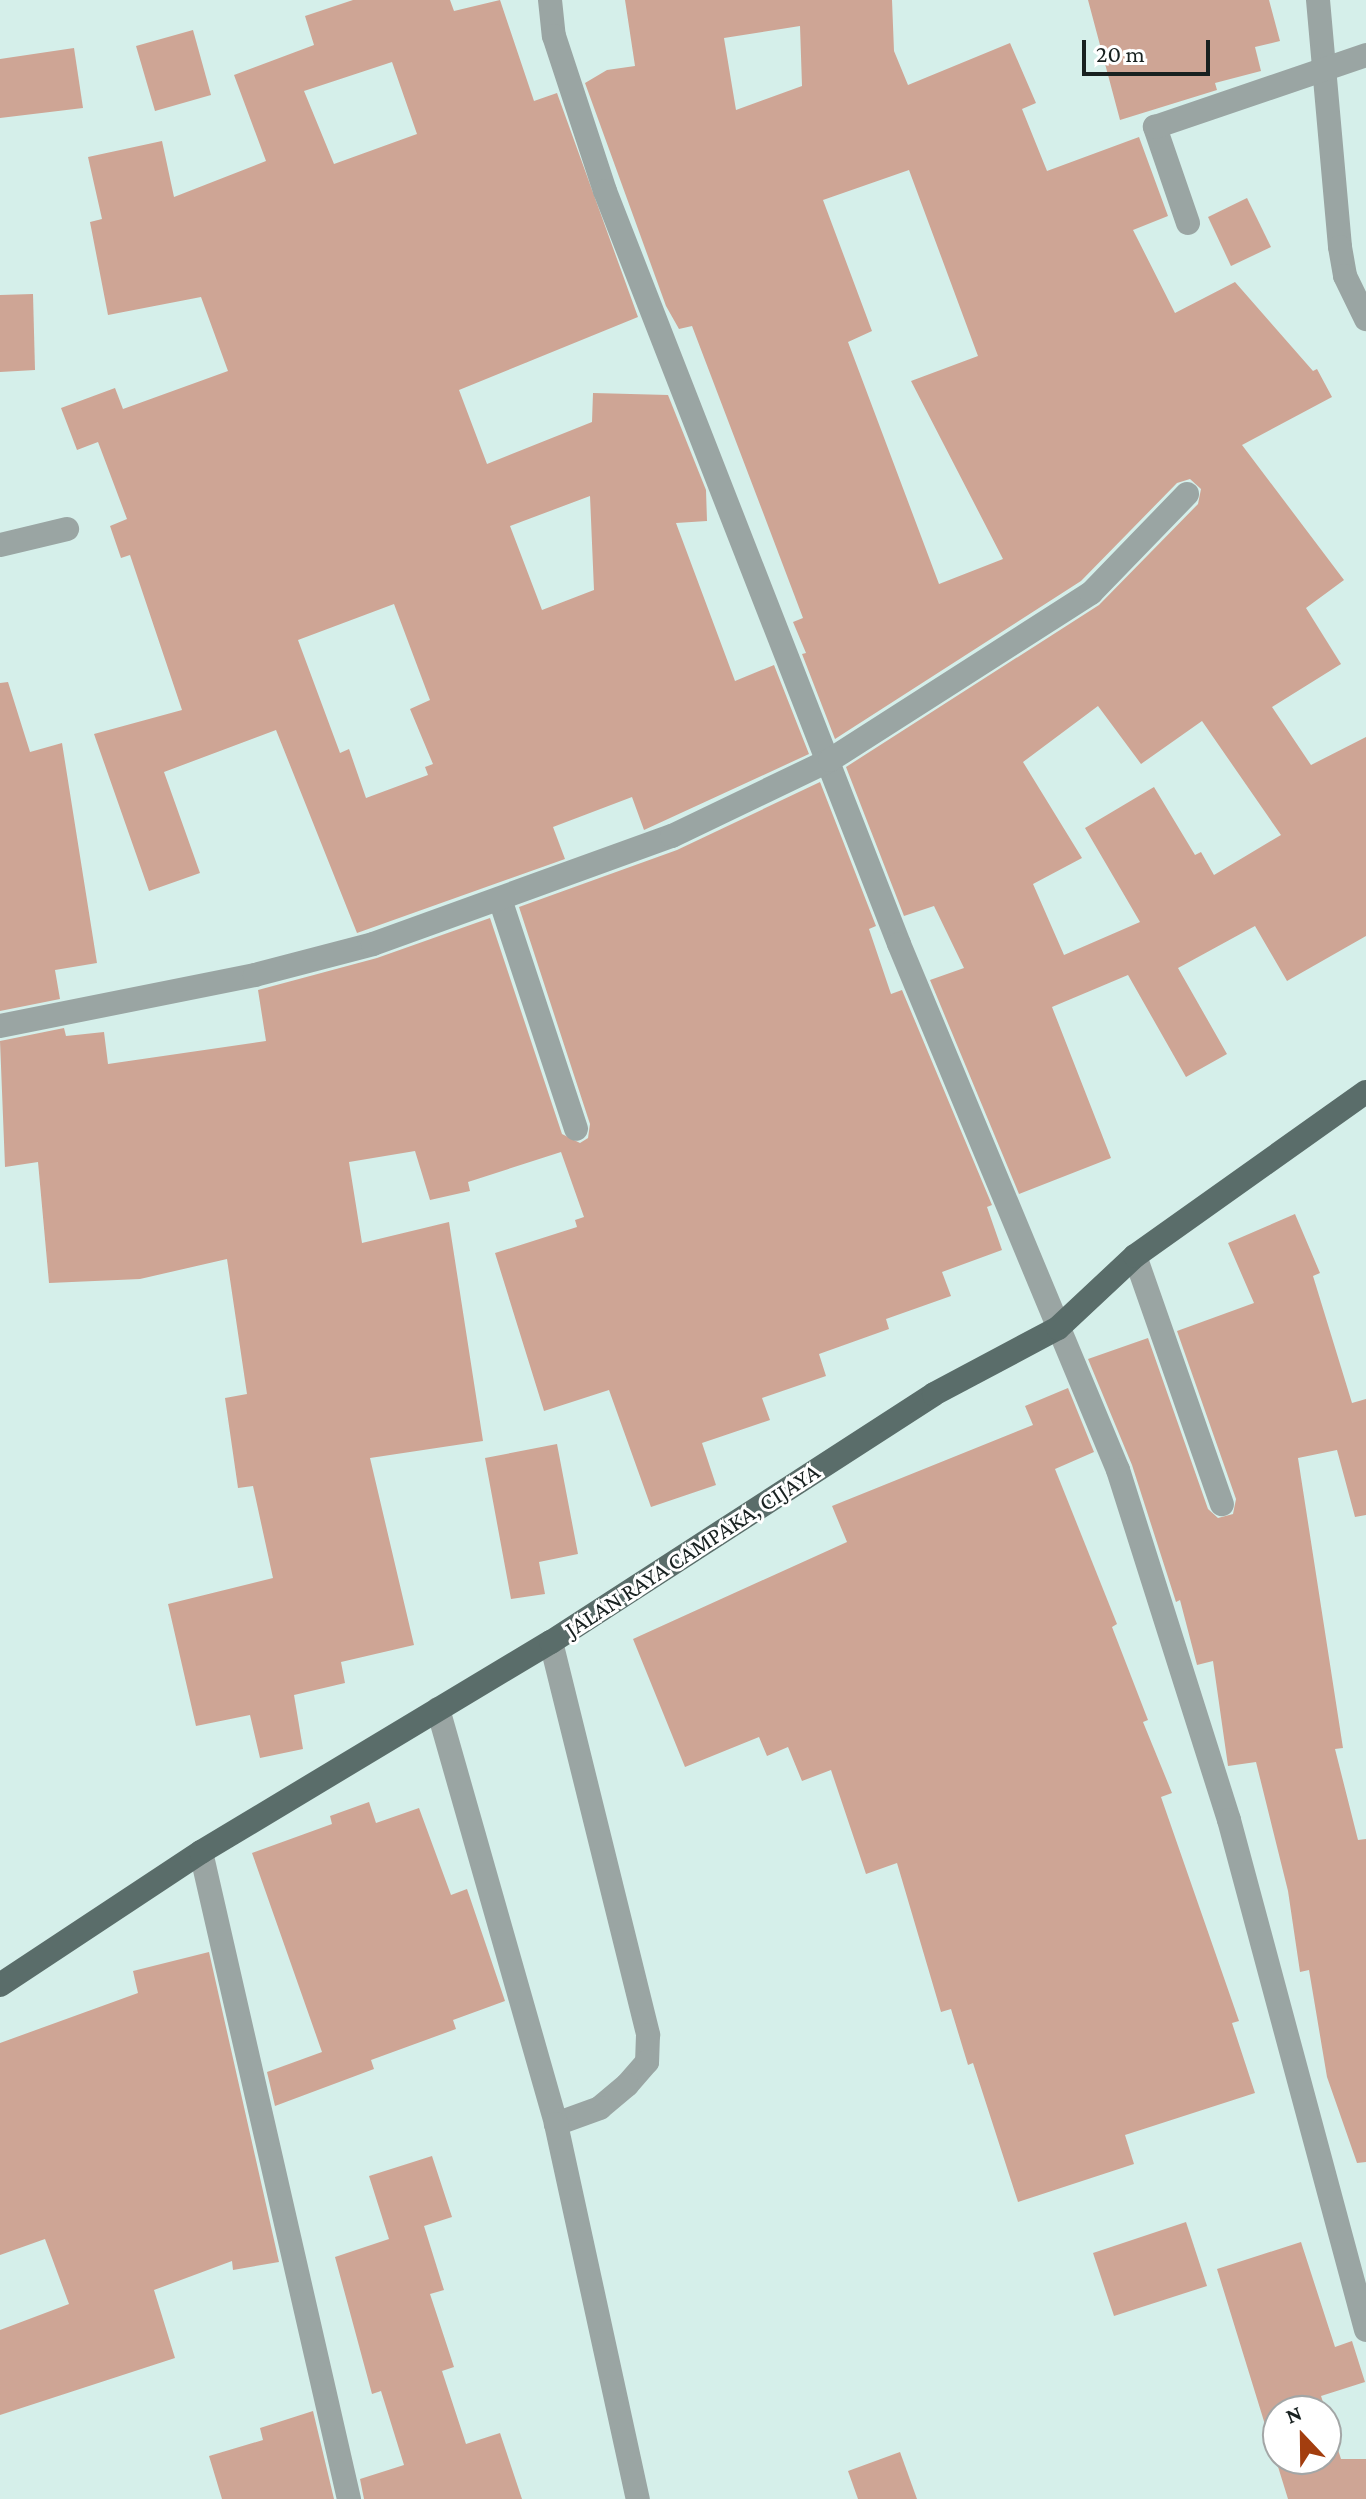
<!DOCTYPE html>
<html>
<head>
<meta charset="utf-8">
<style>
	body { margin:0 }
	#map { position:relative; width:1366px; height:2499px; overflow:hidden; background:#d5efea; font-family:"Crimson Pro",serif }
	div>[style] { position:absolute }
	.building>* { inset:0; background:#cea595 }
	.minor>* { height:24px; margin:-12px; padding:0 12px; transform-origin:12px; border-radius:12px; background:#9aa5a3 }
	.major>* { height:24px; margin:-12px; padding:0 12px; transform-origin:12px; border-radius:12px; background:#5a6d6a }
	span { translate:-50% -50%; white-space:nowrap; text-align:center; line-height:1.15; -webkit-text-stroke:6px #fff; paint-order:stroke }
	.street-label { font-size:24px; color:#182120 }
	.north { position:absolute; left:1262px; top:2395px; width:80px; height:80px; box-sizing:border-box; background:#fff; border:2px solid #a3a6a6; border-radius:50%; rotate:338deg; font-size:22px; font-weight:700; line-height:32px; text-align:center; color:#182120 }
	.north::after { content:''; display:block; margin:auto; width:28px; height:36px; background:#a33e0f; clip-path:polygon(50% 0,100% 100%,50% 72%,0 100%) }
	.scale { position:absolute; left:1082px; top:40px; width:128px; height:36px; box-sizing:border-box; border:4px solid #182120; border-top:0; padding-left:10px; font-size:24px; line-height:28px; white-space:nowrap; color:#182120; -webkit-text-stroke:6px #fff; paint-order:stroke }
</style>
</head>
<body>
<div id="map">
	<div class="building">
		<i style="clip-path:polygon(evenodd,353px 0,450px 0,454px 11px,500px 0,534px 101px,557px 93px,638px 317px,459px 390px,487px 464px,592px 422px,593px 393px,668px 395px,706px 490px,707px 521px,676px 523px,735px 681px,774px 665px,809px 754px,644px 830px,632px 797px,553px 827px,565px 859px,357px 933px,276px 730px,164px 772px,200px 873px,149px 891px,94px 734px,182px 710px,130px 555px,121px 558px,110px 526px,127px 519px,98px 442px,77px 450px,61px 408px,115px 388px,123px 409px,228px 371px,201px 297px,108px 315px,90px 222px,102px 219px,88px 157px,162px 141px,174px 197px,266px 161px,234px 75px,314px 45px,305px 16px,353px 0,392px 62px,417px 134px,334px 164px,304px 91px,392px 62px,353px 0,590px 496px,594px 590px,542px 610px,510px 526px,590px 496px,353px 0,394px 604px,430px 700px,410px 709px,433px 764px,425px 767px,428px 775px,366px 798px,349px 749px,340px 753px,298px 640px,394px 604px)"></i>
		<i style="clip-path:polygon(evenodd,625px 0,892px 0,894px 51px,908px 85px,1010px 43px,1036px 103px,1022px 109px,1047px 171px,1139px 137px,1168px 216px,1133px 230px,1175px 313px,1235px 282px,1313px 371px,1317px 369px,1332px 397px,1242px 445px,1344px 580px,1306px 608px,1341px 664px,1272px 707px,1311px 765px,1366px 737px,1366px 936px,1287px 981px,1255px 926px,1178px 968px,1227px 1054px,1186px 1077px,1128px 975px,1052px 1007px,1111px 1158px,1019px 1194px,930px 980px,964px 968px,934px 906px,904px 916px,846px 767px,1099px 605px,1198px 504px,1201px 489px,1190px 479px,1177px 483px,1081px 581px,835px 739px,802px 654px,806px 653px,793px 622px,803px 618px,767px 523px,692px 326px,679px 329px,666px 306px,585px 83px,607px 70px,635px 66px,625px 0,800px 26px,802px 86px,736px 110px,724px 38px,800px 26px,625px 0,909px 170px,978px 356px,911px 381px,1003px 559px,939px 584px,848px 342px,872px 331px,823px 200px,909px 170px,625px 0,1098px 706px,1141px 764px,1202px 721px,1281px 835px,1214px 875px,1201px 852px,1195px 855px,1154px 787px,1085px 828px,1140px 922px,1064px 955px,1033px 884px,1082px 858px,1023px 762px,1098px 706px)"></i>
		<i style="clip-path:polygon(1088px 0,1269px 0,1280px 41px,1255px 47px,1261px 71px,1215px 83px,1217px 90px,1120px 120px)"></i>
		<i style="clip-path:polygon(193px 30px,211px 95px,155px 111px,136px 46px)"></i>
		<i style="clip-path:polygon(74px 48px,83px 108px,0 118px,0 59px)"></i>
		<i style="clip-path:polygon(1247px 198px,1271px 247px,1231px 266px,1208px 217px)"></i>
		<i style="clip-path:polygon(33px 294px,35px 370px,0 372px,0 295px)"></i>
		<i style="clip-path:polygon(8px 682px,30px 752px,62px 743px,97px 963px,55px 970px,60px 999px,0 1011px,0 683px)"></i>
		<i style="clip-path:polygon(820px 782px,876px 926px,869px 929px,891px 994px,902px 990px,992px 1205px,987px 1207px,1002px 1250px,942px 1272px,951px 1296px,886px 1319px,889px 1329px,819px 1354px,826px 1376px,762px 1398px,770px 1420px,702px 1443px,716px 1485px,651px 1507px,609px 1390px,544px 1411px,495px 1253px,577px 1227px,575px 1220px,584px 1217px,561px 1152px,468px 1182px,470px 1191px,430px 1200px,415px 1151px,349px 1162px,362px 1243px,449px 1222px,483px 1441px,370px 1458px,414px 1645px,341px 1662px,345px 1683px,294px 1695px,303px 1749px,260px 1758px,250px 1715px,196px 1726px,168px 1604px,273px 1578px,253px 1486px,238px 1488px,225px 1398px,247px 1394px,227px 1259px,140px 1279px,49px 1283px,38px 1162px,5px 1167px,0 1041px,64px 1028px,66px 1036px,104px 1032px,108px 1064px,266px 1041px,258px 990px,377px 958px,490px 918px,562px 1134px,580px 1143px,588px 1138px,590px 1124px,519px 907px,677px 850px)"></i>
		<i style="clip-path:polygon(1295px 1214px,1320px 1273px,1313px 1276px,1352px 1403px,1366px 1399px,1366px 1515px,1355px 1517px,1337px 1450px,1298px 1458px,1343px 1748px,1335px 1749px,1358px 1840px,1366px 1839px,1366px 2162px,1357px 2163px,1327px 2077px,1309px 1970px,1300px 1972px,1288px 1891px,1256px 1762px,1228px 1766px,1213px 1661px,1197px 1665px,1180px 1600px,1176px 1602px,1132px 1465px,1088px 1359px,1148px 1338px,1208px 1509px,1218px 1518px,1233px 1514px,1236px 1499px,1177px 1331px,1254px 1303px,1228px 1243px)"></i>
		<i style="clip-path:polygon(1068px 1388px,1094px 1452px,1055px 1469px,1117px 1624px,1112px 1627px,1148px 1720px,1143px 1722px,1172px 1793px,1161px 1797px,1239px 2021px,1232px 2023px,1255px 2093px,1125px 2135px,1134px 2164px,1018px 2202px,973px 2063px,968px 2065px,951px 2009px,941px 2012px,897px 1863px,866px 1874px,831px 1770px,802px 1781px,788px 1747px,767px 1756px,759px 1737px,685px 1767px,633px 1639px,847px 1542px,832px 1506px,1033px 1425px,1025px 1406px)"></i>
		<i style="clip-path:polygon(557px 1444px,578px 1554px,539px 1562px,545px 1594px,511px 1599px,485px 1458px)"></i>
		<i style="clip-path:polygon(369px 1802px,376px 1823px,419px 1808px,451px 1895px,467px 1889px,505px 2001px,453px 2020px,456px 2029px,371px 2060px,374px 2069px,275px 2106px,267px 2072px,322px 2052px,252px 1853px,332px 1824px,330px 1816px)"></i>
		<i style="clip-path:polygon(209px 1952px,279px 2262px,233px 2270px,232px 2261px,154px 2290px,175px 2358px,0 2415px,0 2330px,69px 2304px,45px 2239px,0 2255px,0 2043px,138px 1993px,133px 1971px)"></i>
		<i style="clip-path:polygon(432px 2156px,452px 2217px,424px 2226px,444px 2290px,430px 2294px,454px 2367px,442px 2371px,466px 2444px,500px 2433px,522px 2499px,364px 2499px,360px 2479px,404px 2465px,381px 2391px,372px 2394px,335px 2257px,389px 2239px,369px 2176px)"></i>
		<i style="clip-path:polygon(1186px 2222px,1207px 2286px,1114px 2316px,1093px 2253px)"></i>
		<i style="clip-path:polygon(1301px 2242px,1335px 2347px,1352px 2341px,1365px 2382px,1321px 2396px,1326px 2411px,1278px 2411px,1278px 2459px,1326px 2459px,1326px 2412px,1341px 2459px,1366px 2459px,1366px 2499px,1288px 2499px,1217px 2269px)"></i>
		<i style="clip-path:polygon(313px 2411px,334px 2499px,222px 2499px,209px 2456px,263px 2440px,260px 2428px)"></i>
		<i style="clip-path:polygon(900px 2452px,917px 2499px,858px 2499px,848px 2471px)"></i>
	</div>
	<div class="minor">
		<i style="left:550px;top:0;width:36px;rotate:84deg"></i>
		<i style="left:554px;top:36px;width:163px;rotate:71.8deg"></i>
		<i style="left:605px;top:191px;width:808px;rotate:68.67deg"></i>
		<i style="left:899px;top:944px;width:570px;rotate:67.4deg"></i>
		<i style="left:1118px;top:1470px;width:367px;rotate:72.4deg"></i>
		<i style="left:1229px;top:1820px;width:528px;rotate:74.96deg"></i>
		<i style="left:1318px;top:0;width:248px;rotate:84.9deg"></i>
		<i style="left:1340px;top:247px;width:29px;rotate:80deg"></i>
		<i style="left:1345px;top:276px;width:48px;rotate:64deg"></i>
		<i style="left:1188px;top:223px;width:102px;rotate:-109deg"></i>
		<i style="left:1155px;top:127px;width:223px;rotate:-18.8deg"></i>
		<i style="left:0;top:545px;width:69px;rotate:-13.4deg"></i>
		<i style="left:500px;top:899px;width:242px;rotate:71.7deg"></i>
		<i style="left:0;top:1026px;width:260px;rotate:-11.3deg"></i>
		<i style="left:255px;top:975px;width:122px;rotate:-14.7deg"></i>
		<i style="left:373px;top:944px;width:318px;rotate:-19.9deg"></i>
		<i style="left:672px;top:836px;width:175px;rotate:-25.7deg"></i>
		<i style="left:830px;top:760px;width:310px;rotate:-32.6deg"></i>
		<i style="left:1091px;top:593px;width:138px;rotate:-45.9deg"></i>
		<i style="left:1135px;top:1256px;width:263px;rotate:70.7deg"></i>
		<i style="left:551px;top:1642px;width:405px;rotate:76.1deg"></i>
		<i style="left:648px;top:2035px;width:27px;rotate:92deg"></i>
		<i style="left:647px;top:2062px;width:30px;rotate:131deg"></i>
		<i style="left:627px;top:2085px;width:35px;rotate:140deg"></i>
		<i style="left:600px;top:2108px;width:47px;rotate:160deg"></i>
		<i style="left:438px;top:1709px;width:431px;rotate:74.1deg"></i>
		<i style="left:556px;top:2124px;width:384px;rotate:77.7deg"></i>
		<i style="left:201px;top:1852px;width:664px;rotate:77.12deg"></i>
	</div>
	<div class="major">
		<i style="left:0;top:1985px;width:241px;rotate:-33.5deg"></i>
		<i style="left:201px;top:1852px;width:408px;rotate:-31deg"></i>
		<i style="left:551px;top:1642px;width:456px;rotate:-32.9deg"></i>
		<i style="left:934px;top:1394px;width:140px;rotate:-28deg"></i>
		<i style="left:1058px;top:1328px;width:105px;rotate:-43.1deg"></i>
		<i style="left:1135px;top:1256px;width:283px;rotate:-35.4deg"></i>
	</div>
	<div class="street-label">
		<span style="left:692px;top:1550px;rotate:-33deg">JALAN RAYA CAMPAKA, CIJAYA</span>
	</div>
	<div class="north">N</div>
	<div class="scale">20 m</div>
</div>
</body>
</html>
